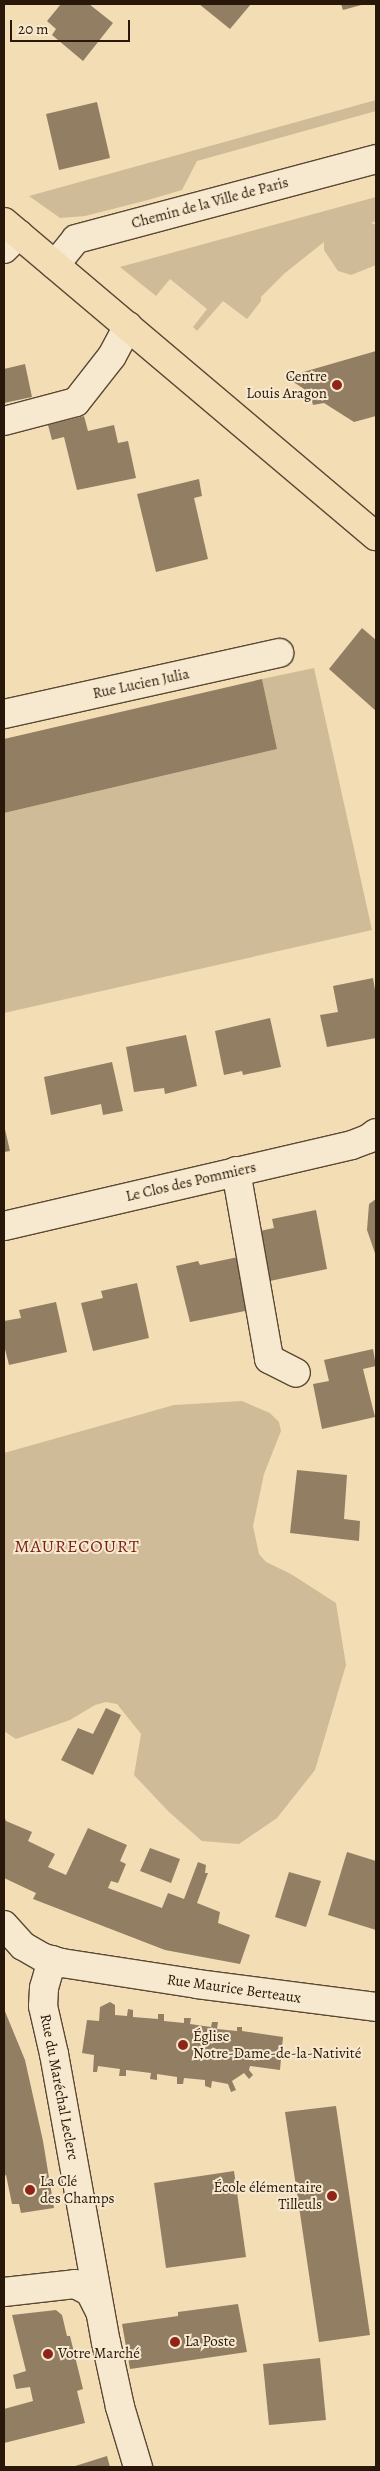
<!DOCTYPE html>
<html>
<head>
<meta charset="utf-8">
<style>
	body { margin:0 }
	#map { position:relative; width:380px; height:2471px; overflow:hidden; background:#f2ddb5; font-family:Alegreya,serif }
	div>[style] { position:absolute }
	.green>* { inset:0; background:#d0bb98 }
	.building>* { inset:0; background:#927e62 }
	.roads { filter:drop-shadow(1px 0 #5b4834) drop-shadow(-1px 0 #5b4834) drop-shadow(0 1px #5b4834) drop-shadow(0 -1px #5b4834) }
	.minor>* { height:28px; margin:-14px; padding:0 14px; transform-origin:14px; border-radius:14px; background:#f7e9cf }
	.major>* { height:28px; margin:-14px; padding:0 14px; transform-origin:14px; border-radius:14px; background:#f2ddb5 }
	.dots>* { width:14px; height:14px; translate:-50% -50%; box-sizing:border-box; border:2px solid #f7e9cf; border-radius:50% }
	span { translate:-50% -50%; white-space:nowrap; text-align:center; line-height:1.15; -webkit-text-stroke:4px #f7e9cf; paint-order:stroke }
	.street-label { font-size:15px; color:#291709 }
	.poi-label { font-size:15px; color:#291709 }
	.right { translate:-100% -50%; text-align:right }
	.left { translate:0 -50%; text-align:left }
	.quarter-label { font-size:18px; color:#7a1f14; letter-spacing:1px }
	.frame { position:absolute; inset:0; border:5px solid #291709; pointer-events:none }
	.scale { position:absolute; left:10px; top:20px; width:120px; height:22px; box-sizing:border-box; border:2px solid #291709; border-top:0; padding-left:6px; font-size:15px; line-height:18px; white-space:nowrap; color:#291709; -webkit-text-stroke:4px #f7e9cf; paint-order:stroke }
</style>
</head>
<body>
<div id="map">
	<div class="green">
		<i style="clip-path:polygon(376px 100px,376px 111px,197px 161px,182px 190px,148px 200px,85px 216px,60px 218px,29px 196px)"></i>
		<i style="clip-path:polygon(376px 197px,376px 221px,371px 223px,376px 225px,376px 265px,351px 275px,338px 271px,324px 250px,324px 242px,285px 273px,261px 297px,261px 301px,247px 319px,223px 301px,197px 331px,193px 327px,207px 309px,170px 279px,156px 296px,120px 267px)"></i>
		<i style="clip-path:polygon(314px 668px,372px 930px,4px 1013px,4px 813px,277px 749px,262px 679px)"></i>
		<i style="clip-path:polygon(242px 1401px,270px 1413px,279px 1422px,281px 1431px,264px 1474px,253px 1526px,259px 1554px,266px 1562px,291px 1574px,336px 1603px,346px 1665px,315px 1770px,277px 1818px,239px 1844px,202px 1841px,169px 1812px,134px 1775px,141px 1734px,117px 1704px,106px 1702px,95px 1705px,70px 1720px,16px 1739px,4px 1731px,4px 1453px,174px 1405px)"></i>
	</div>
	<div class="building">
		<i style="clip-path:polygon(61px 4px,89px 4px,113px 23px,83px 61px,52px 35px,56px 29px,47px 21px)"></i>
		<i style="clip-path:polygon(199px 4px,251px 4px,230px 29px)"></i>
		<i style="clip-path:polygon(341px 4px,365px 4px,343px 10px)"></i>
		<i style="clip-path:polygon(97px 102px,110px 158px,59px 170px,46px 114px)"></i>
		<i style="clip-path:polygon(376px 351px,376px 416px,354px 422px,324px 403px,313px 405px,310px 393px,286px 377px)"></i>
		<i style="clip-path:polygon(25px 364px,32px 397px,4px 403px,4px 369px)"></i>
		<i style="clip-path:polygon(84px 416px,88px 431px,114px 425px,118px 443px,128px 441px,136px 478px,77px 490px,64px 437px,52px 440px,48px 425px)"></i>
		<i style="clip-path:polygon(199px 479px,202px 496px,194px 498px,208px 559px,156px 572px,137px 494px)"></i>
		<i style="clip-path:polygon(362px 628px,376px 640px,376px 711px,329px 669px)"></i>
		<i style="clip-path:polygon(262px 679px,277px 749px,4px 813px,4px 739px)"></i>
		<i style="clip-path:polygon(373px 978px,376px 996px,376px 1038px,327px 1047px,320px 1015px,338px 1012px,333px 986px)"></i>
		<i style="clip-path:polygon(270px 1018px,281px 1067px,243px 1075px,242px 1071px,224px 1075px,215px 1031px)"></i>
		<i style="clip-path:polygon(186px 1035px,197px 1086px,165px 1094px,164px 1088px,134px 1092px,126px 1047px)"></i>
		<i style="clip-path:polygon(112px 1062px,123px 1111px,103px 1115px,101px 1104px,51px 1115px,44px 1077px)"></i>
		<i style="clip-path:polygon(4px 1125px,10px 1151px,4px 1152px)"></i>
		<i style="clip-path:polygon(376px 1199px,376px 1256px,367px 1230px,369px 1204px)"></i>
		<i style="clip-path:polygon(316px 1210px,327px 1269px,265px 1282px,255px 1232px,274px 1228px,272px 1219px)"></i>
		<i style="clip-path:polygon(238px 1257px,250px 1310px,190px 1322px,176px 1266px,198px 1261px,200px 1265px)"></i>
		<i style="clip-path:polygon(137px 1283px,149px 1338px,93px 1351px,81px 1303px,103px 1298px,101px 1291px)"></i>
		<i style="clip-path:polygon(56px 1302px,67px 1352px,9px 1365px,4px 1345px,4px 1321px,21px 1318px,19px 1310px)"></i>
		<i style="clip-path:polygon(373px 1349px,376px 1366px,363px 1369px,375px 1417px,322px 1429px,313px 1384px,329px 1381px,324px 1360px)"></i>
		<i style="clip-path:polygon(297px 1470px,347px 1475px,344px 1519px,360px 1521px,359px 1541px,290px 1533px)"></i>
		<i style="clip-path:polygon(106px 1708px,121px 1715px,93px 1775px,61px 1760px,78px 1728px,93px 1734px)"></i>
		<i style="clip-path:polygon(4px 1816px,6px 1821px,32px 1832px,28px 1841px,55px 1854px,48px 1867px,66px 1875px,88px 1828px,127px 1845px,120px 1861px,126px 1864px,118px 1883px,111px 1881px,108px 1888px,162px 1908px,168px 1893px,184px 1899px,198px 1862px,206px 1865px,205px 1873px,208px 1873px,197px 1903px,220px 1912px,218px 1923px,250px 1935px,240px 1964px,165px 1950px,33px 1899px,36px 1893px,4px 1878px)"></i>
		<i style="clip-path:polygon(150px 1848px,180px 1859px,171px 1883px,140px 1871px)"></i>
		<i style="clip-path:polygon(347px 1852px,376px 1861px,376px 1930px,328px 1915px)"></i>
		<i style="clip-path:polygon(289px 1872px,321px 1881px,306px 1927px,275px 1917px)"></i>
		<i style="clip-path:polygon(110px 2002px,115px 2005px,115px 2015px,127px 2016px,128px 2009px,133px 2010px,133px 2017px,158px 2019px,158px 2014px,164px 2014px,164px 2021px,184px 2023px,184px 2018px,191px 2018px,190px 2024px,211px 2027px,212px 2022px,218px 2022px,217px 2029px,237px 2031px,237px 2027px,242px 2027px,242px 2031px,283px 2037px,280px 2070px,250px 2066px,249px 2070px,253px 2075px,249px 2079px,244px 2073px,232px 2081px,236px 2090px,231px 2092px,228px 2084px,212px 2081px,211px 2088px,205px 2086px,205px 2080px,184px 2078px,183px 2084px,177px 2084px,177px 2077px,157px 2074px,157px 2080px,150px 2079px,151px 2073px,126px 2070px,126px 2076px,119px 2076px,120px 2069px,98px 2066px,97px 2072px,93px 2072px,94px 2055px,82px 2053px,87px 2020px,99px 2021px,100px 2007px)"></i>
		<i style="clip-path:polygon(4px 2009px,25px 2060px,43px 2141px,54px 2208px,21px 2213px,19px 2204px,12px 2204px,6px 2175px,4px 2176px)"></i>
		<i style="clip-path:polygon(336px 2106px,370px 2335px,319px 2342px,285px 2112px)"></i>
		<i style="clip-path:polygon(234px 2171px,246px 2257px,166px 2268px,154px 2183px)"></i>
		<i style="clip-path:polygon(238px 2304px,247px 2352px,130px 2369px,122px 2324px,178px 2316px,178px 2312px)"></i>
		<i style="clip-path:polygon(56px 2310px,62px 2315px,67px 2336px,70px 2336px,83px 2389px,77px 2391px,85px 2423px,4px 2443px,4px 2409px,33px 2401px,30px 2387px,16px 2389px,13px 2375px,26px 2371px,12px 2315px)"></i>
		<i style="clip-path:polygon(320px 2358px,326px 2420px,269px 2425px,263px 2364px)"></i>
		<i style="clip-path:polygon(107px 2456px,110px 2467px,72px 2467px)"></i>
	</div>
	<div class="roads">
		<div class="minor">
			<i style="left:4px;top:249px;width:21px;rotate:-45deg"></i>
			<i style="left:55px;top:265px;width:33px;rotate:-51deg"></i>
			<i style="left:76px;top:239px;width:310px;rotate:-14.9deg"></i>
			<i style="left:4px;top:421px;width:74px;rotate:-14.8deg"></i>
			<i style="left:76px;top:402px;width:58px;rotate:-52deg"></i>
			<i style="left:112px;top:356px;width:34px;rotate:-62deg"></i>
			<i style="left:4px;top:714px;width:282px;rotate:-12.5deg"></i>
			<i style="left:236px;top:1171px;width:191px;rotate:80deg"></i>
			<i style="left:269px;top:1359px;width:30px;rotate:27deg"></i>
			<i style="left:4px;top:1226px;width:357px;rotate:-13.1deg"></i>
			<i style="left:352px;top:1145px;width:17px;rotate:-21deg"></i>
			<i style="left:368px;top:1139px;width:10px;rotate:-37deg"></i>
			<i style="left:4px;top:1925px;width:28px;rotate:48deg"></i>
			<i style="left:23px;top:1946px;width:24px;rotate:30deg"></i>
			<i style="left:44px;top:1958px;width:19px;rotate:16deg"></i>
			<i style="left:62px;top:1963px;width:137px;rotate:8.8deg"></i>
			<i style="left:197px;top:1984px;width:180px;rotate:7.3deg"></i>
			<i style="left:52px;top:1960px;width:29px;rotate:106deg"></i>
			<i style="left:44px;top:1988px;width:18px;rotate:93deg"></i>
			<i style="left:43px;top:2006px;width:49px;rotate:77.1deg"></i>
			<i style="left:54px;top:2054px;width:293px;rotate:79.8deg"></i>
			<i style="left:106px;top:2342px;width:66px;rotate:77.8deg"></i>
			<i style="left:120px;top:2407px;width:63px;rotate:73.3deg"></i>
			<i style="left:4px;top:2292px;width:71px;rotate:-6.4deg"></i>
			<i style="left:75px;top:2284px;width:17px;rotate:28deg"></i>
			<i style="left:90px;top:2292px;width:22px;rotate:63deg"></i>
		</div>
		<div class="major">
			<i style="left:4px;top:222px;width:487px;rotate:40.2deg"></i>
		</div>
	</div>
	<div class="dots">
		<i style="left:337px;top:385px;background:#8f2418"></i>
		<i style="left:183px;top:2045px;background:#8f2418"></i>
		<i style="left:30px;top:2190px;background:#8f2418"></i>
		<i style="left:332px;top:2196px;background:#8f2418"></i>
		<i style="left:175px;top:2342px;background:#8f2418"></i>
		<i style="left:48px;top:2354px;background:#8f2418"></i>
	</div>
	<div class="street-label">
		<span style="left:210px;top:203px;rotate:-15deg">Chemin de la Ville de Paris</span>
		<span style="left:141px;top:684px;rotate:-12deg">Rue Lucien Julia</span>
		<span style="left:191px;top:1182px;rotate:-13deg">Le Clos des Pommiers</span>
		<span style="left:234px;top:1989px;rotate:8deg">Rue Maurice Berteaux</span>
		<span style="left:59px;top:2087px;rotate:79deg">Rue du Maréchal Leclerc</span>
	</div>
	<div class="poi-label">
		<span class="right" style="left:327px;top:385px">Centre<br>Louis Aragon</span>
		<span class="left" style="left:193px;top:2045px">Église<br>Notre-Dame-de-la-Nativité</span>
		<span class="left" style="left:40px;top:2190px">La Clé<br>des Champs</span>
		<span class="right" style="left:322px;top:2196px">École élémentaire<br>Tilleuls</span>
		<span class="left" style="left:185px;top:2342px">La Poste</span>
		<span class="left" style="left:58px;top:2354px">Votre Marché</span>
	</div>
	<div class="quarter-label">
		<span style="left:77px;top:1546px">MAURECOURT</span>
	</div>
	<div class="frame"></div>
	<div class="scale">20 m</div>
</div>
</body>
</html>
